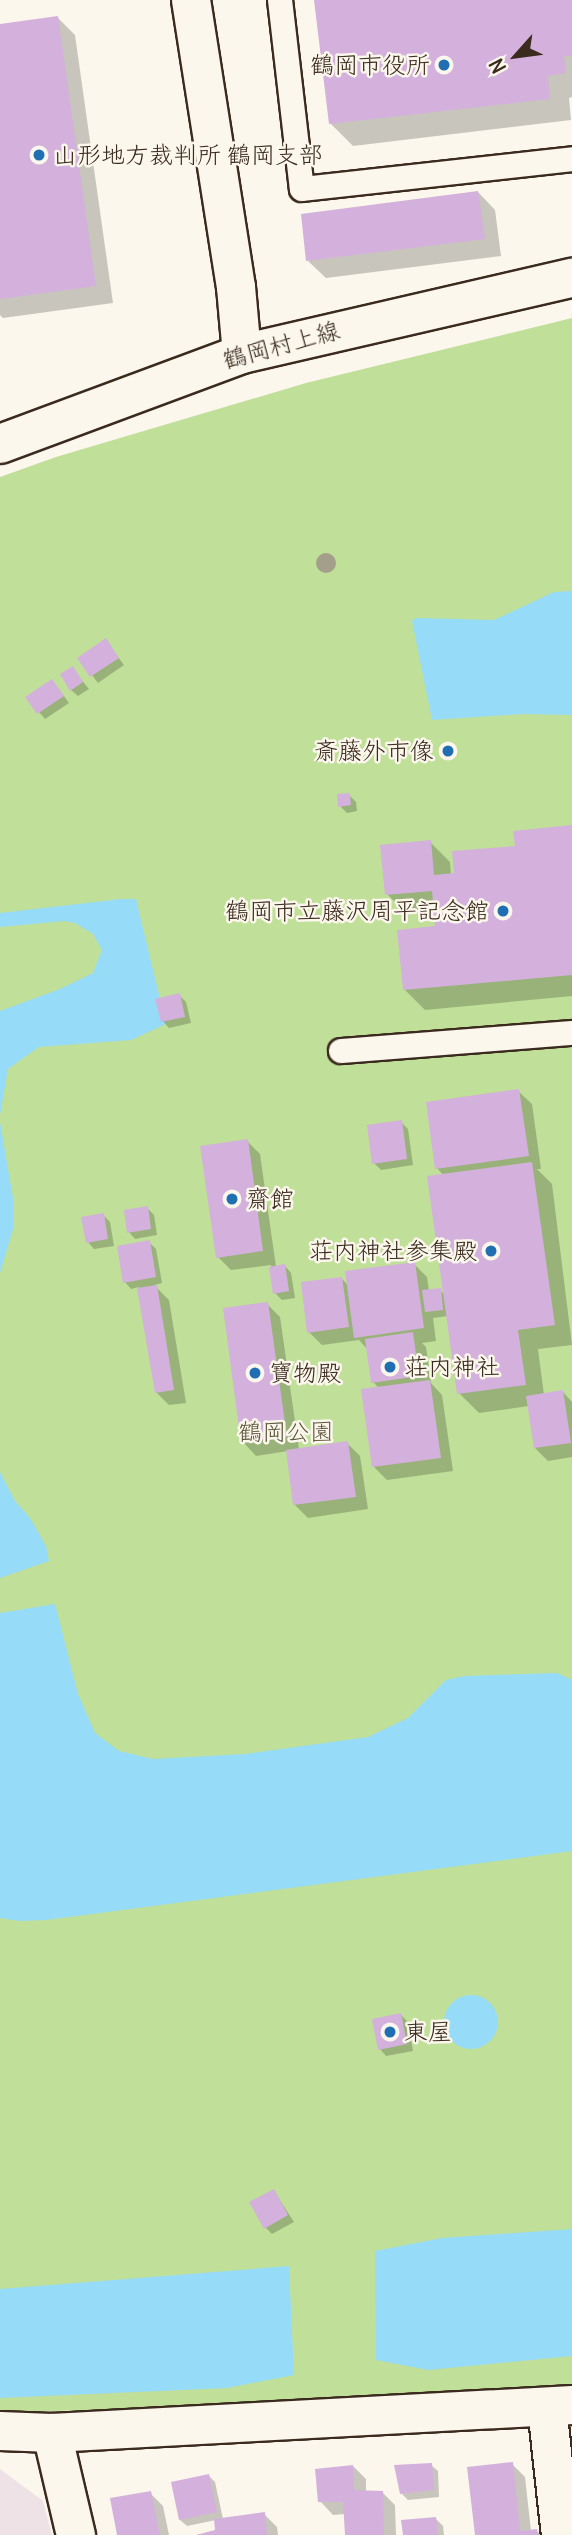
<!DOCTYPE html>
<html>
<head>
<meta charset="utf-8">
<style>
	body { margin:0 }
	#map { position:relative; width:572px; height:2535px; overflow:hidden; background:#fbf7ec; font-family:Delius,"Klee One",sans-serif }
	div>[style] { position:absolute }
	.built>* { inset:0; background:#efe2e7 }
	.green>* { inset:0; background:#c0df98 }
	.water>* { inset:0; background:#96dbf8 }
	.round { border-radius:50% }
	.shadow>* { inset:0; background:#0003 }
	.building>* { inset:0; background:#d3b1dc }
	.roads { filter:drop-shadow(2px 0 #3b2a1e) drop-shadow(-2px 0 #3b2a1e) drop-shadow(0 2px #3b2a1e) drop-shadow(0 -2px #3b2a1e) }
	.lane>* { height:24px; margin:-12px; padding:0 12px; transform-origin:12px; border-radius:12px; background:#fbf7ec }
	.street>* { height:38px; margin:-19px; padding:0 19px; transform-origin:19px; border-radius:19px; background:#fbf7ec }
	.secondary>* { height:38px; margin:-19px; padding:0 19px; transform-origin:19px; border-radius:19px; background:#fbf7ec }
	.trees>* { width:20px; height:20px; margin:-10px; border-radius:50%; background:#a49f8b }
	.dots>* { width:19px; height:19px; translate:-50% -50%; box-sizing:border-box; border:4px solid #fbf7ec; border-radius:50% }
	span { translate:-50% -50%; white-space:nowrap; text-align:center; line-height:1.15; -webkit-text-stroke:5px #fbf7ec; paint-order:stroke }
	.poi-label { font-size:24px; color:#3b2a1e }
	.right { translate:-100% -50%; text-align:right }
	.left { translate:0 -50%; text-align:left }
	.street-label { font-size:24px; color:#3b2a1e }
	.park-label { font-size:24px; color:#5c573c }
	.north { position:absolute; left:481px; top:21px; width:70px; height:70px; -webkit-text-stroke:5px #fbf7ec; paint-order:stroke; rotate:242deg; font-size:19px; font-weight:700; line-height:28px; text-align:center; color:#3b2a1e }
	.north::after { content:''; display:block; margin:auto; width:24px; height:32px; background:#3b2a1e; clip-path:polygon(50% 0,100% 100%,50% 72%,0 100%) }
</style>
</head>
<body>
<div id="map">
	<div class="built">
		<i style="clip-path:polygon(0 2469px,43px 2501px,52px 2535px,0 2535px)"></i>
	</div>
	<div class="green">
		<i style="clip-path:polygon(572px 318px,572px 2387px,357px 2400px,0 2413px,0 477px,56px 457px,306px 383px)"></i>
	</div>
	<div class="water">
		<i style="clip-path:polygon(572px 591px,572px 715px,522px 714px,432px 720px,412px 621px,416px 618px,494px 620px,554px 592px)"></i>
		<i style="clip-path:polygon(121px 899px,136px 899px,166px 1024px,131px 1040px,39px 1047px,8px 1069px,0 1115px,0 1011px,60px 989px,93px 973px,102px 950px,93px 934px,75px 923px,64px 921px,0 927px,0 913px)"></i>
		<i style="clip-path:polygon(0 1122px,13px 1198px,13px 1229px,0 1273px)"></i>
		<i style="clip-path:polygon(0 1472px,15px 1501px,30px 1518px,46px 1546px,49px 1561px,0 1578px)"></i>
		<i style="clip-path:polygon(55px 1604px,78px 1694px,95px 1733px,119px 1751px,153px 1759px,245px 1754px,368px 1737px,408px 1718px,446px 1680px,465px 1676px,557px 1673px,572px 1680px,572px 1851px,46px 1920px,19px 1921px,0 1918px,0 1613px)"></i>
		<i class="round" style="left:444px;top:1995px;width:54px;height:54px"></i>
		<i style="clip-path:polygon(572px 2229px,572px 2356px,428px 2370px,376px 2360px,375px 2251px,442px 2238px)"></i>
		<i style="clip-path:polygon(289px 2266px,294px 2375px,227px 2388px,0 2398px,0 2289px)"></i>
	</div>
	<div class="shadow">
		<i style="clip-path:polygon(316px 0,572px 0,572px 97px,569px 98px,571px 120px,353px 146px,331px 124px)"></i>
		<i style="clip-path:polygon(58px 18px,75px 35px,113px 303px,3px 318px,0 315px,0 26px)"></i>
		<i style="clip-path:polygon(478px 192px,495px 210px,501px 256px,326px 278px,308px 261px)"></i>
		<i style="clip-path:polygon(106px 641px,124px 665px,98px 683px,79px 658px)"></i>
		<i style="clip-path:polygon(72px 668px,89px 689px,78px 696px,71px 690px)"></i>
		<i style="clip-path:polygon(58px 688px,69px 703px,45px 719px,39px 712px)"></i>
		<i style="clip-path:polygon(349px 795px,356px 802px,357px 811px,347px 813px,340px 806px)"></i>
		<i style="clip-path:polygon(572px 827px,572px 996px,425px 1010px,405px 990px,437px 928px,436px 912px,407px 914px,387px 894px,430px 842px,450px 862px,451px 875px,456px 875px)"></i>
		<i style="clip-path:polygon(179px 995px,186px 1002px,191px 1023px,169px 1028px,163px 1021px)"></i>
		<i style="clip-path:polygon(518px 1091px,532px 1104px,541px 1169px,537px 1169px,552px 1184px,572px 1345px,538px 1349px,544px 1395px,563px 1392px,572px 1402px,572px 1457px,548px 1461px,535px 1448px,529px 1406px,479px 1413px,459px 1393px,448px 1316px,433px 1318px,436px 1341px,422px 1343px,426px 1347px,431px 1383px,442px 1395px,453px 1471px,387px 1480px,374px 1467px,380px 1389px,373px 1382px,368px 1350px,359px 1340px,322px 1345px,309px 1332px,341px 1278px,349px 1286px,414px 1264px,427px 1277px,429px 1291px,440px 1290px,445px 1295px,444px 1176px,437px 1168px)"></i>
		<i style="clip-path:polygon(401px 1122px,408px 1129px,413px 1165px,381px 1170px,374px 1163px)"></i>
		<i style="clip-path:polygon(247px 1141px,260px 1154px,276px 1267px,285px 1266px,291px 1273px,295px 1298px,282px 1300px,275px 1293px,271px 1265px,231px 1270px,218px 1257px)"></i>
		<i style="clip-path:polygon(147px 1208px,154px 1215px,157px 1235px,135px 1239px,129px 1232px)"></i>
		<i style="clip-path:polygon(103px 1215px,110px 1222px,114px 1246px,94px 1249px,88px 1242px)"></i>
		<i style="clip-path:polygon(149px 1242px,156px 1249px,162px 1283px,154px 1285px,169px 1300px,186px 1403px,169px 1405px,156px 1392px,139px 1287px,131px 1289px,125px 1282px)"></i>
		<i style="clip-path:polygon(267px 1304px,280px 1317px,299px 1449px,347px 1443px,360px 1456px,368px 1509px,308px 1518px,295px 1505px,288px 1451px,256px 1456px,243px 1442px)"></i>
		<i style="clip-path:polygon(401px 2015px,408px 2022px,413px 2051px,386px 2056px,380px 2049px)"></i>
		<i style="clip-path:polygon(274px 2191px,294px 2222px,272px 2234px,265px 2227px)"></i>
		<i style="clip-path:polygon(512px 2464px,525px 2477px,531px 2531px,536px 2530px,541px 2535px,477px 2535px)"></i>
		<i style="clip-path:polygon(431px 2465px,438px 2471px,439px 2497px,408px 2500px,401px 2493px)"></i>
		<i style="clip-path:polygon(353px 2466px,366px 2479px,366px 2492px,382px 2492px,395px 2505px,396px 2535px,347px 2535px,345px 2514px,333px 2515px,320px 2501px)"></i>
		<i style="clip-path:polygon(209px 2476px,215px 2482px,223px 2519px,264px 2514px,277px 2527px,278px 2535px,198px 2535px,217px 2532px,216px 2520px,187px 2526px,180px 2520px)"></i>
		<i style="clip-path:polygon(150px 2493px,163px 2506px,169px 2535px,119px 2535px)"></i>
		<i style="clip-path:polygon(436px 2519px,443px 2526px,444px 2535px,404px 2535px)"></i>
	</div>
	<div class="building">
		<i style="clip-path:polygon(314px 0,572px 0,572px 56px,564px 56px,566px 73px,548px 76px,550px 99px,329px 124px)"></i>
		<i style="clip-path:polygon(58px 16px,96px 286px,0 299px,0 24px)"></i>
		<i style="clip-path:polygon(478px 191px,485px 239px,306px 261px,301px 214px)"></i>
		<i style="clip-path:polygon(106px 638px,119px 658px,90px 677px,77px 658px)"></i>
		<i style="clip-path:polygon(73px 666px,83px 682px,70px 691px,60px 674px)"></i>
		<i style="clip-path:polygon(52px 679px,64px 696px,37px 714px,25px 697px)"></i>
		<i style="clip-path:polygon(350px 793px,351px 805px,338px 807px,337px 794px)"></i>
		<i style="clip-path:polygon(572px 825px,572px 975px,403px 990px,397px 930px,435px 926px,432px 891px,385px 895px,380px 845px,431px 840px,434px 875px,454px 873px,452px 851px,515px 846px,513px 831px)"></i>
		<i style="clip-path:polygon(180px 993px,185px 1017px,161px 1022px,155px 999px)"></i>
		<i style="clip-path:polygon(519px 1089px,529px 1156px,435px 1169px,426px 1102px)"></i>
		<i style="clip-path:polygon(402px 1120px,407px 1159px,372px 1164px,367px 1125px)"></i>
		<i style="clip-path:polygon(248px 1139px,263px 1251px,216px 1258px,200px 1146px)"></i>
		<i style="clip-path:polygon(532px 1162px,555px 1325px,518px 1330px,526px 1385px,457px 1394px,427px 1176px)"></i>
		<i style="clip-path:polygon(148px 1206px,151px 1229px,127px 1233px,124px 1210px)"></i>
		<i style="clip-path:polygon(104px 1213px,108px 1239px,86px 1243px,81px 1217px)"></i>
		<i style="clip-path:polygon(150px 1240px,156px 1277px,123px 1283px,117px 1246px)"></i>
		<i style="clip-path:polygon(415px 1262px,424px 1328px,354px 1338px,345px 1271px)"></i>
		<i style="clip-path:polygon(285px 1264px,289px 1291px,273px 1294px,269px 1267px)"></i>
		<i style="clip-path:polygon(342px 1277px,349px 1327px,307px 1333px,301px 1282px)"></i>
		<i style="clip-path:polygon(157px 1285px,174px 1390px,155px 1393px,137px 1288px)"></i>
		<i style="clip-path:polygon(441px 1288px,443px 1310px,425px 1312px,422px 1290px)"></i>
		<i style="clip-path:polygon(268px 1302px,287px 1437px,241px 1443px,223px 1308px)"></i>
		<i style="clip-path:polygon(413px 1332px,419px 1376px,371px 1383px,365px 1339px)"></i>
		<i style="clip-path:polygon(430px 1380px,441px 1458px,372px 1467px,361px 1389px)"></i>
		<i style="clip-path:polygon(563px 1390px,571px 1443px,534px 1448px,526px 1396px)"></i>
		<i style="clip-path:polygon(348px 1441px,356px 1497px,293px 1505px,286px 1450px)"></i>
		<i style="clip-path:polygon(401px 2013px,407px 2044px,378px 2050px,372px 2019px)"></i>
		<i style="clip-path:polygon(274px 2189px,288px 2215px,264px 2229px,249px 2202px)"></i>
		<i style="clip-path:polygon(513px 2462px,520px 2531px,537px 2529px,538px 2535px,475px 2535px,467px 2467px)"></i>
		<i style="clip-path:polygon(432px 2463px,434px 2490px,400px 2494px,394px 2465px)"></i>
		<i style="clip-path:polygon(353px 2465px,354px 2490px,383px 2491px,384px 2535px,345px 2535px,343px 2502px,318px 2502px,315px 2469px)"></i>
		<i style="clip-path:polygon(209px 2474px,217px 2512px,179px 2520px,171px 2482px)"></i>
		<i style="clip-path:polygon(151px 2491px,160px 2535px,117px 2535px,110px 2498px)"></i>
		<i style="clip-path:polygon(265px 2512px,267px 2535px,196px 2535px,215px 2530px,214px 2519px)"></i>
		<i style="clip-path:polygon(436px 2517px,438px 2535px,403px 2535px,401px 2520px)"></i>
	</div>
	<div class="roads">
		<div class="lane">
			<i style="left:280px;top:0;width:190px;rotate:83.4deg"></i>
			<i style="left:302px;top:189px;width:272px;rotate:-6.3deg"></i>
			<i style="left:341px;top:1051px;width:232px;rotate:-4.5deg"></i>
		</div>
		<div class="street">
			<i style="left:547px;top:2407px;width:129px;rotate:83.8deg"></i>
			<i style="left:0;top:2431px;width:52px;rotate:2.2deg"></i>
			<i style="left:52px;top:2433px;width:521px;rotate:-3.08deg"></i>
			<i style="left:52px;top:2433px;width:105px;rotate:76.8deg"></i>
		</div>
		<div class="secondary">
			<i style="left:191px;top:0;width:291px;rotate:81.1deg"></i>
			<i style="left:236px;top:287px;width:67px;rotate:84.9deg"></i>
			<i style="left:0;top:444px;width:258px;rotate:-20.4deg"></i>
			<i style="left:242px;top:354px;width:339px;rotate:-13deg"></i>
		</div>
	</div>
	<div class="trees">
		<i style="left:326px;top:563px"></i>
	</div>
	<div class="dots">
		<i style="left:444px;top:65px;background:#1f6fb2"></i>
		<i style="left:39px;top:155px;background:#1f6fb2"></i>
		<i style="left:448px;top:751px;background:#1f6fb2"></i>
		<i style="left:503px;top:911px;background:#1f6fb2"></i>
		<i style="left:232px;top:1199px;background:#1f6fb2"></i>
		<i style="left:491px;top:1251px;background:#1f6fb2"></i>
		<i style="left:390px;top:1367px;background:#1f6fb2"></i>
		<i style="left:255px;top:1373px;background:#1f6fb2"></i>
		<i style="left:390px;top:2032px;background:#1f6fb2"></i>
	</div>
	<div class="poi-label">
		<span class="right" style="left:430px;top:65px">鶴岡市役所</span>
		<span class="left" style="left:53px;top:155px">山形地方裁判所 鶴岡支部</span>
		<span class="right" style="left:434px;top:751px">斎藤外市像</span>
		<span class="right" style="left:489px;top:911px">鶴岡市立藤沢周平記念館</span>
		<span class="left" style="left:246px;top:1199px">齋館</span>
		<span class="right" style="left:477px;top:1251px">荘内神社参集殿</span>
		<span class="left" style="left:404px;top:1367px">荘内神社</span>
		<span class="left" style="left:269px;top:1373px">寶物殿</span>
		<span class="left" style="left:404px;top:2032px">東屋</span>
	</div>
	<div class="street-label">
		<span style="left:281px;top:345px;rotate:-15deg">鶴岡村上線</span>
	</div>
	<div class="park-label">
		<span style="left:286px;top:1432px">鶴岡公園</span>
	</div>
	<div class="north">N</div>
</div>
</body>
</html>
